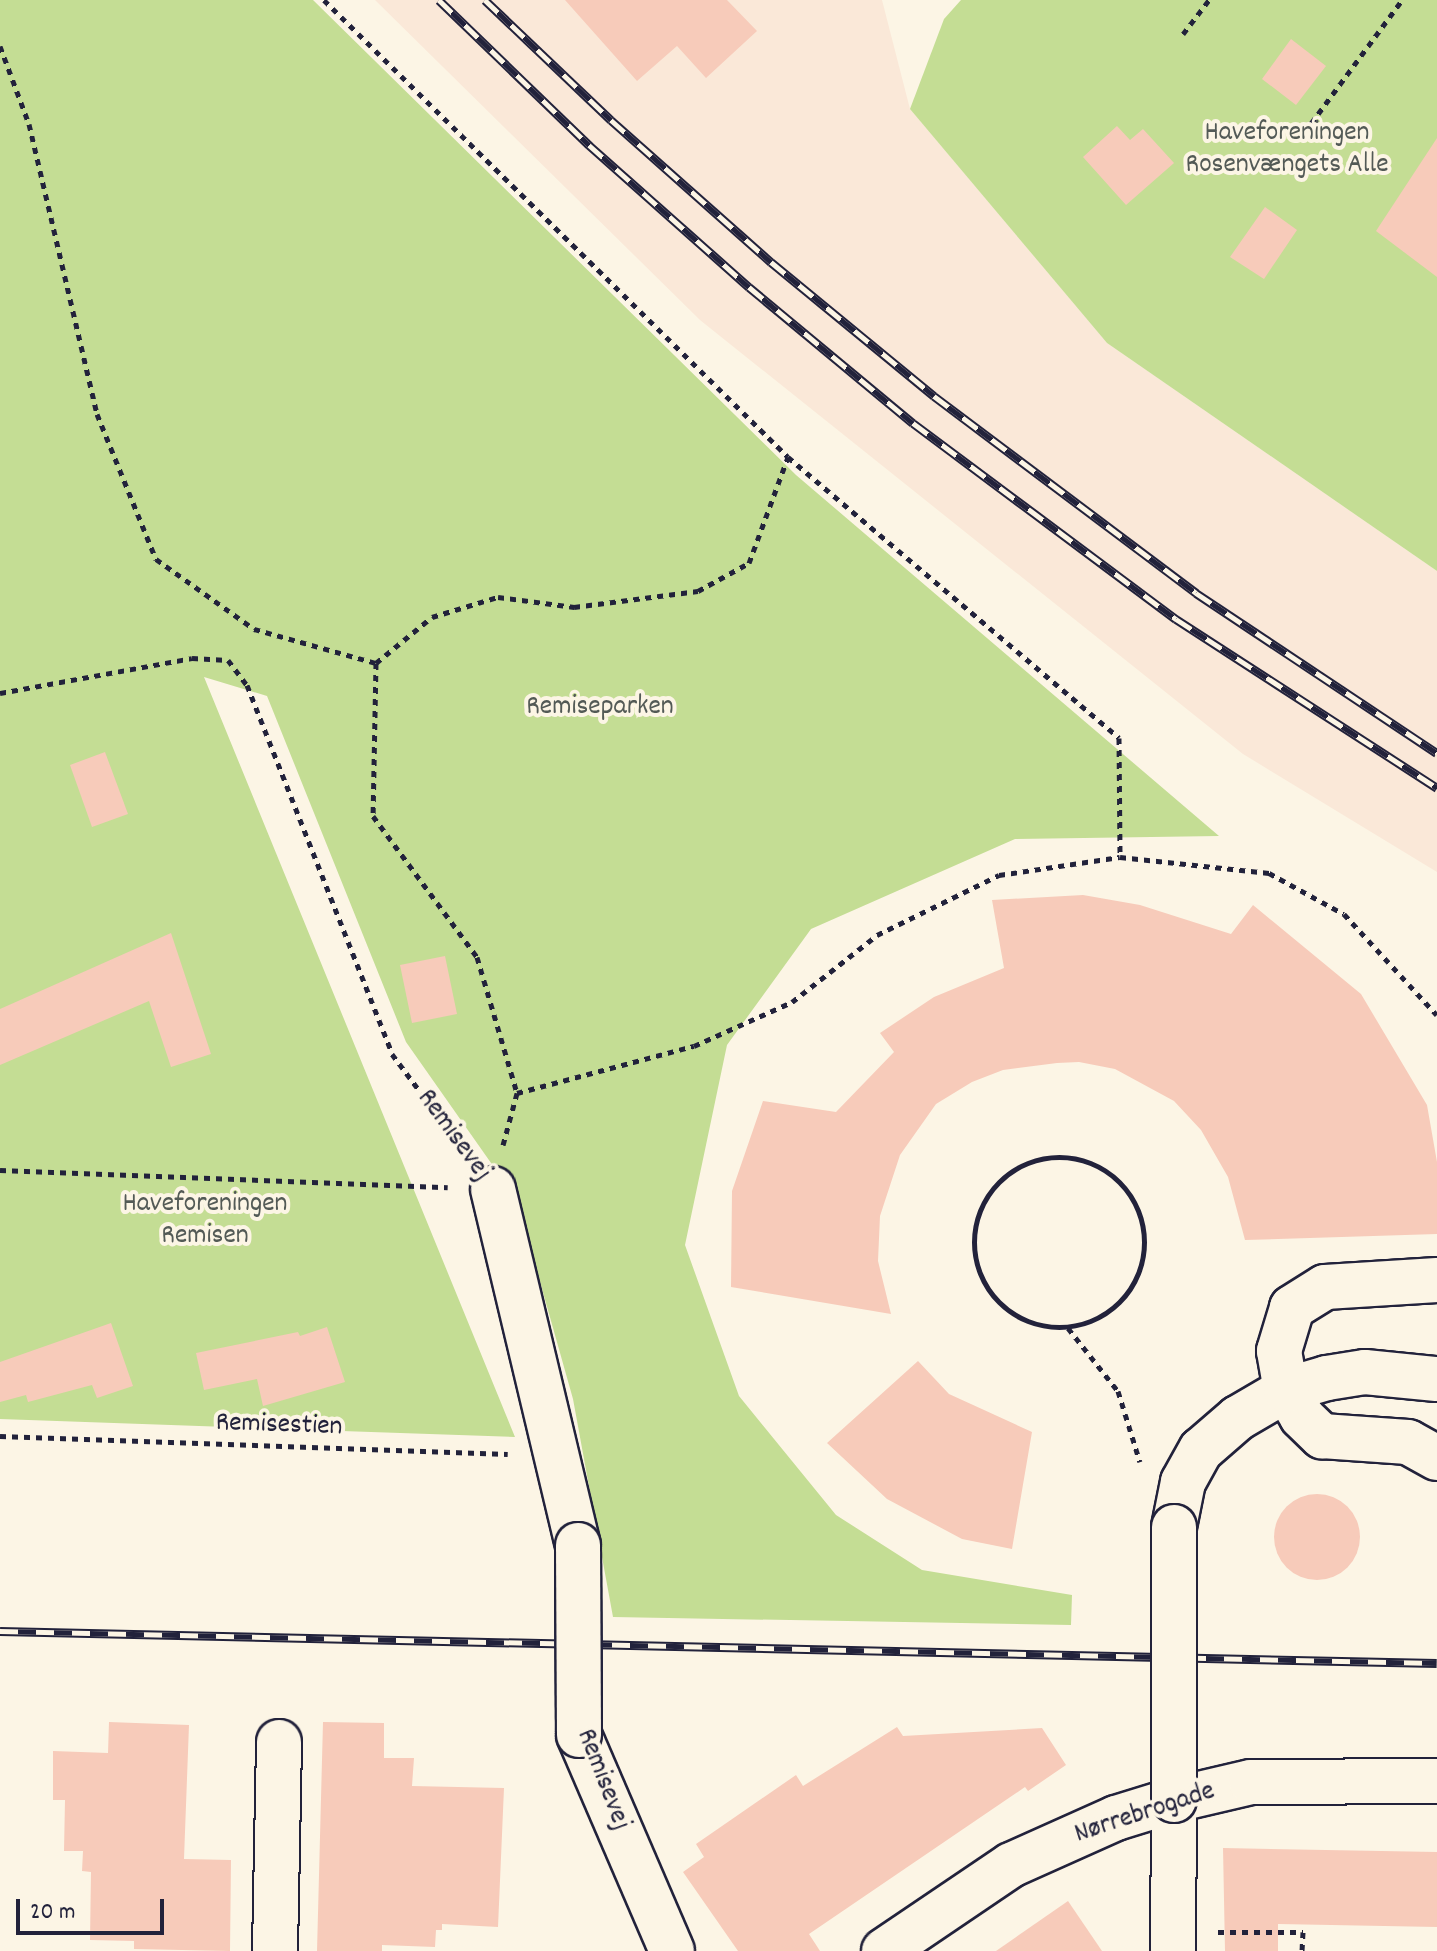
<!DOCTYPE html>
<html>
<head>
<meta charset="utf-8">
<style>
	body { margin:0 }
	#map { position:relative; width:1437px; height:1951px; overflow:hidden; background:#fcf5e5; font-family:Dekko,sans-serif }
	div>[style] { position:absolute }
	.built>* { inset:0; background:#fae8d8 }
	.green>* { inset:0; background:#c4dd94 }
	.building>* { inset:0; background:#f7cbba }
	.round { border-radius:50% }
	.path>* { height:5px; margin-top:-2.5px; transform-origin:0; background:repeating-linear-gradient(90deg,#22223b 0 6px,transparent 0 12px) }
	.path>.ring { margin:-2.5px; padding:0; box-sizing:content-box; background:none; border:5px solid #22223b; border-radius:50% }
	.roads { filter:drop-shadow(2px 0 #22223b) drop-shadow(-2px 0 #22223b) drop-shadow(0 2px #22223b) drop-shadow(0 -2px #22223b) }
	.minor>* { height:44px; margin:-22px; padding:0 22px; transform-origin:22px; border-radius:22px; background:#fcf5e5 }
	.rail>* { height:9px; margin-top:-4.5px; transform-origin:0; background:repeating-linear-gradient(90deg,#fcf5e5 0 18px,#22223b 0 36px); box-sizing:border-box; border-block:2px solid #22223b }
	.bridges { filter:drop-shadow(2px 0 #22223b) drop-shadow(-2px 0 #22223b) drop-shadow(0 2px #22223b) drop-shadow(0 -2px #22223b) }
	.minor-bridge>* { height:44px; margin:-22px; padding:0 22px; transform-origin:22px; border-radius:22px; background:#fcf5e5 }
	span { translate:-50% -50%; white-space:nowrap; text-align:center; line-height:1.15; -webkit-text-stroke:8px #fcf5e5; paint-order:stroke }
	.park-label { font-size:28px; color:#535a56 }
	.street-label { font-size:28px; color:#22223b }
	.scale { position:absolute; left:16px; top:1899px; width:148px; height:36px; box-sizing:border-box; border:4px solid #22223b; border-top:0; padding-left:10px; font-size:24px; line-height:28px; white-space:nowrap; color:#22223b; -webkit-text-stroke:6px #fcf5e5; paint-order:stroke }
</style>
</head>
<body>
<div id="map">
	<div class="built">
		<i style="clip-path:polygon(375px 0,882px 0,910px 109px,1107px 343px,1437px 571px,1437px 872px,1243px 754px,700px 320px)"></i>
	</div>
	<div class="green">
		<i style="clip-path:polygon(0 0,313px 0,796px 475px,1219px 836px,1015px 839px,811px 929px,727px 1045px,685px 1245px,739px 1396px,836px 1515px,922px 1570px,1072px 1595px,1071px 1625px,613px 1617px,573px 1399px,517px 1200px,406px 1042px,267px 696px,204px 677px,515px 1437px,0 1419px)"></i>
		<i style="clip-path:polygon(961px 0,1437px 0,1437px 571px,1107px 343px,910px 109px,944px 19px)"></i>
	</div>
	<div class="building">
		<i style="clip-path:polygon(565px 0,727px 0,757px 31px,706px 78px,677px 46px,637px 81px)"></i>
		<i style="clip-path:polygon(1291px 39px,1326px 66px,1296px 105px,1262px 79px)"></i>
		<i style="clip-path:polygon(1117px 126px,1130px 140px,1143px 129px,1174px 163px,1126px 205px,1083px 157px)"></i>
		<i style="clip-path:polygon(1437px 138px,1437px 277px,1376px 231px)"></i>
		<i style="clip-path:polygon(1265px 207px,1297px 230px,1264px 279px,1230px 257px)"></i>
		<i style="clip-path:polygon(105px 752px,128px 814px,92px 827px,70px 765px)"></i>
		<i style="clip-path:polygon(1083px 895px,1140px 905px,1231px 934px,1253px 905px,1361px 994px,1427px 1105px,1437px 1162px,1437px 1234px,1245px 1240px,1228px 1177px,1201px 1130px,1174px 1101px,1115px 1069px,1079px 1062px,1057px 1063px,1003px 1070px,972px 1082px,936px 1104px,900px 1155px,880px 1216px,878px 1261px,891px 1314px,731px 1287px,732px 1191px,763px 1101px,836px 1112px,894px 1052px,880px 1033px,934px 997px,1004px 968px,992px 900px)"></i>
		<i style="clip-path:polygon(171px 933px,211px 1054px,171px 1067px,149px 1001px,0 1065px,0 1009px)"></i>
		<i style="clip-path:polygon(445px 956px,457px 1014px,412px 1023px,400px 965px)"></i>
		<i style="clip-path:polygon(111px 1323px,133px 1386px,97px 1398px,92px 1385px,28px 1402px,26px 1395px,0 1402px,0 1362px)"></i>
		<i style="clip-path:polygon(327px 1327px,345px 1382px,263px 1406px,257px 1379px,204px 1390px,196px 1353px,298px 1332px,300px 1336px)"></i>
		<i style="clip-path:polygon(918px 1361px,949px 1394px,1032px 1432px,1012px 1549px,962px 1539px,887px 1499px,827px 1443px)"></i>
		<i class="round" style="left:1274px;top:1494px;width:86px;height:86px"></i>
		<i style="clip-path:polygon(109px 1722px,189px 1725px,184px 1859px,231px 1860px,230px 1951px,134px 1949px,134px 1941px,90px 1940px,91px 1872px,82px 1871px,83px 1851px,64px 1851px,65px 1800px,53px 1800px,53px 1751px,108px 1753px)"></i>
		<i style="clip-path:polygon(323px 1722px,384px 1723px,384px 1758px,414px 1758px,412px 1786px,504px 1788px,498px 1927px,442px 1924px,442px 1930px,436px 1930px,435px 1947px,382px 1945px,382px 1951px,317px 1951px)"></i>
		<i style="clip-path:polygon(897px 1727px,903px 1736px,1042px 1728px,1066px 1765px,1028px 1791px,1025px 1787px,809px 1934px,820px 1951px,738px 1951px,683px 1872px,704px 1857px,696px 1844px,796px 1775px,803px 1786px)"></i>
		<i style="clip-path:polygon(1223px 1848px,1437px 1852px,1437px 1927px,1278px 1924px,1278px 1951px,1225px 1951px)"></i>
		<i style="clip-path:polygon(1068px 1901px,1102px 1951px,996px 1951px)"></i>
	</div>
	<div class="path">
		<i style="left:324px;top:0;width:651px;rotate:44.56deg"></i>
		<i style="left:788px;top:457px;width:434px;rotate:40.3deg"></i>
		<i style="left:1119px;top:738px;width:119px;rotate:89.5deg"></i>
		<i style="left:1183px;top:34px;width:43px;rotate:-52.6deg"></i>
		<i style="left:0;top:46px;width:83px;rotate:69.6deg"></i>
		<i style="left:29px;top:124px;width:298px;rotate:76.8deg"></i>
		<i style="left:97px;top:414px;width:157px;rotate:67.9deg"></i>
		<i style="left:156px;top:559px;width:120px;rotate:35.5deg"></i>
		<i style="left:254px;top:629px;width:127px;rotate:15.6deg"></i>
		<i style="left:376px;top:663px;width:153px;rotate:91.1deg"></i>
		<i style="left:373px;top:816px;width:175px;rotate:53.6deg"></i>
		<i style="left:477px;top:957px;width:142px;rotate:73.6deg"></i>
		<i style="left:1304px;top:133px;width:165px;rotate:-53.6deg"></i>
		<i style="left:376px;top:663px;width:72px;rotate:-39.4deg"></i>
		<i style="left:432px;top:617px;width:69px;rotate:-16.9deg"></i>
		<i style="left:498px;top:597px;width:77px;rotate:7.5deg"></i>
		<i style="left:574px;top:607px;width:125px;rotate:-7.4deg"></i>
		<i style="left:698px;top:591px;width:58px;rotate:-28.8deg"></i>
		<i style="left:749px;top:563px;width:113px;rotate:-69.8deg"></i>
		<i style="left:0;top:693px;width:195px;rotate:-10.3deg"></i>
		<i style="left:192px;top:658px;width:36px;rotate:3deg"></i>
		<i style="left:228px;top:660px;width:31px;rotate:53deg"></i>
		<i style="left:247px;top:685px;width:396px;rotate:68.5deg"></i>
		<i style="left:392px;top:1054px;width:124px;rotate:53.2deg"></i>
		<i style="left:503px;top:1145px;width:54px;rotate:-74.9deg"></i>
		<i style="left:517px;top:1093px;width:183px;rotate:-14.9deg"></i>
		<i style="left:694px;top:1046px;width:107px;rotate:-24.2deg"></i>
		<i style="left:792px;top:1002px;width:108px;rotate:-38.2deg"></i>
		<i style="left:877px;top:935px;width:136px;rotate:-26.2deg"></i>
		<i style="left:999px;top:875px;width:122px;rotate:-8.5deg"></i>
		<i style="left:1120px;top:857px;width:150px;rotate:6.1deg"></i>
		<i style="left:1269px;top:873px;width:85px;rotate:28.7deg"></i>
		<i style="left:1344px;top:914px;width:137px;rotate:47.4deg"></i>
		<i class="ring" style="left:974px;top:1157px;width:165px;height:165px"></i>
		<i style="left:0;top:1170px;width:448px;rotate:2.2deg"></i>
		<i style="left:1068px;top:1328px;width:80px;rotate:51.6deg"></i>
		<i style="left:1118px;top:1391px;width:74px;rotate:72.8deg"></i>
		<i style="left:0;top:1436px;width:508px;rotate:2.03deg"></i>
		<i style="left:1218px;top:1932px;width:85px"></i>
		<i style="left:1303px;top:1932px;width:19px;rotate:93deg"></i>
	</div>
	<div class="roads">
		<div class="minor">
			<i style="left:493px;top:1189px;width:366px;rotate:76.6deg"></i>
			<i style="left:1437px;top:1280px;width:112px;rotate:176.4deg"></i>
			<i style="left:1325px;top:1287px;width:39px;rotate:148deg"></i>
			<i style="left:1292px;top:1308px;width:45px;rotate:106.8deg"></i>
			<i style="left:1279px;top:1351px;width:40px;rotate:80deg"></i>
			<i style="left:1286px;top:1390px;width:31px;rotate:59deg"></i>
			<i style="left:1302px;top:1417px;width:28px;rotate:44deg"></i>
			<i style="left:1322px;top:1436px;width:86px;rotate:4deg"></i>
			<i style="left:1408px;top:1442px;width:33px;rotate:29deg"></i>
			<i style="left:1174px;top:1527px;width:46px;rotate:-78.7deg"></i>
			<i style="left:1183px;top:1482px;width:37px;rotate:-61deg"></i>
			<i style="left:1201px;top:1450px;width:49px;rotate:-40.9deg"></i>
			<i style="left:1238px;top:1418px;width:56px;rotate:-30.3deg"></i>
			<i style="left:1286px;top:1390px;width:43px;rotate:-16.3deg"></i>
			<i style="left:1327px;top:1378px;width:38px;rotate:-9deg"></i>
			<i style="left:1365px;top:1372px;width:72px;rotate:5.6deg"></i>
			<i style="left:579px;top:1735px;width:235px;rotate:66.7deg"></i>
			<i style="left:275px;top:1951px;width:209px;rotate:-88.9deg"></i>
			<i style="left:884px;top:1951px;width:153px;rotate:-34.1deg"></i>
			<i style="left:1011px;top:1865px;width:115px;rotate:-24.1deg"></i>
			<i style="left:1116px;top:1818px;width:61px;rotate:-17.2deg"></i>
			<i style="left:1174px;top:1800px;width:79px;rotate:-13.2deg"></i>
			<i style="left:1251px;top:1782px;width:186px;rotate:-0.3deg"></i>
			<i style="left:1173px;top:1951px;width:151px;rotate:-89.6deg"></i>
		</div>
	</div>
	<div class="rail">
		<i style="left:439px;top:0;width:209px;rotate:44deg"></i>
		<i style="left:589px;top:145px;width:214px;rotate:41.6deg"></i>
		<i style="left:749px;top:287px;width:213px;rotate:39.7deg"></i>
		<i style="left:913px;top:423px;width:328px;rotate:36.7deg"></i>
		<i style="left:1176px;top:619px;width:311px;rotate:32.9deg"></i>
		<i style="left:485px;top:0;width:174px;rotate:43.6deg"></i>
		<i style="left:611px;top:120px;width:214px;rotate:41.6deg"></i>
		<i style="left:771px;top:262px;width:211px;rotate:39.4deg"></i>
		<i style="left:934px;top:396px;width:328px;rotate:36.9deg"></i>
		<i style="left:1196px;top:593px;width:289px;rotate:33.6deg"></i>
		<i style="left:0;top:1631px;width:1437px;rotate:1.28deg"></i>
	</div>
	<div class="bridges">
		<div class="minor-bridge">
			<i style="left:1174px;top:1527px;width:273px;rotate:90deg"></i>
			<i style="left:578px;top:1545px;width:190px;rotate:89.7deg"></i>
		</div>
	</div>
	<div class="park-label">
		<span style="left:1287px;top:150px">Haveforeningen<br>Rosenvængets Alle</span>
		<span style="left:600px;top:708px">Remiseparken</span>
		<span style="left:205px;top:1221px">Haveforeningen<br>Remisen</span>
	</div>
	<div class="street-label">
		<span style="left:453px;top:1136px;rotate:54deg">Remisevej</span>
		<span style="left:279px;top:1426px;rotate:2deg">Remisestien</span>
		<span style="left:602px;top:1780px;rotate:69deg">Remisevej</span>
		<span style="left:1145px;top:1814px;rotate:-18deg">Nørrebrogade</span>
	</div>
	<div class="scale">20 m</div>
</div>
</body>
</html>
